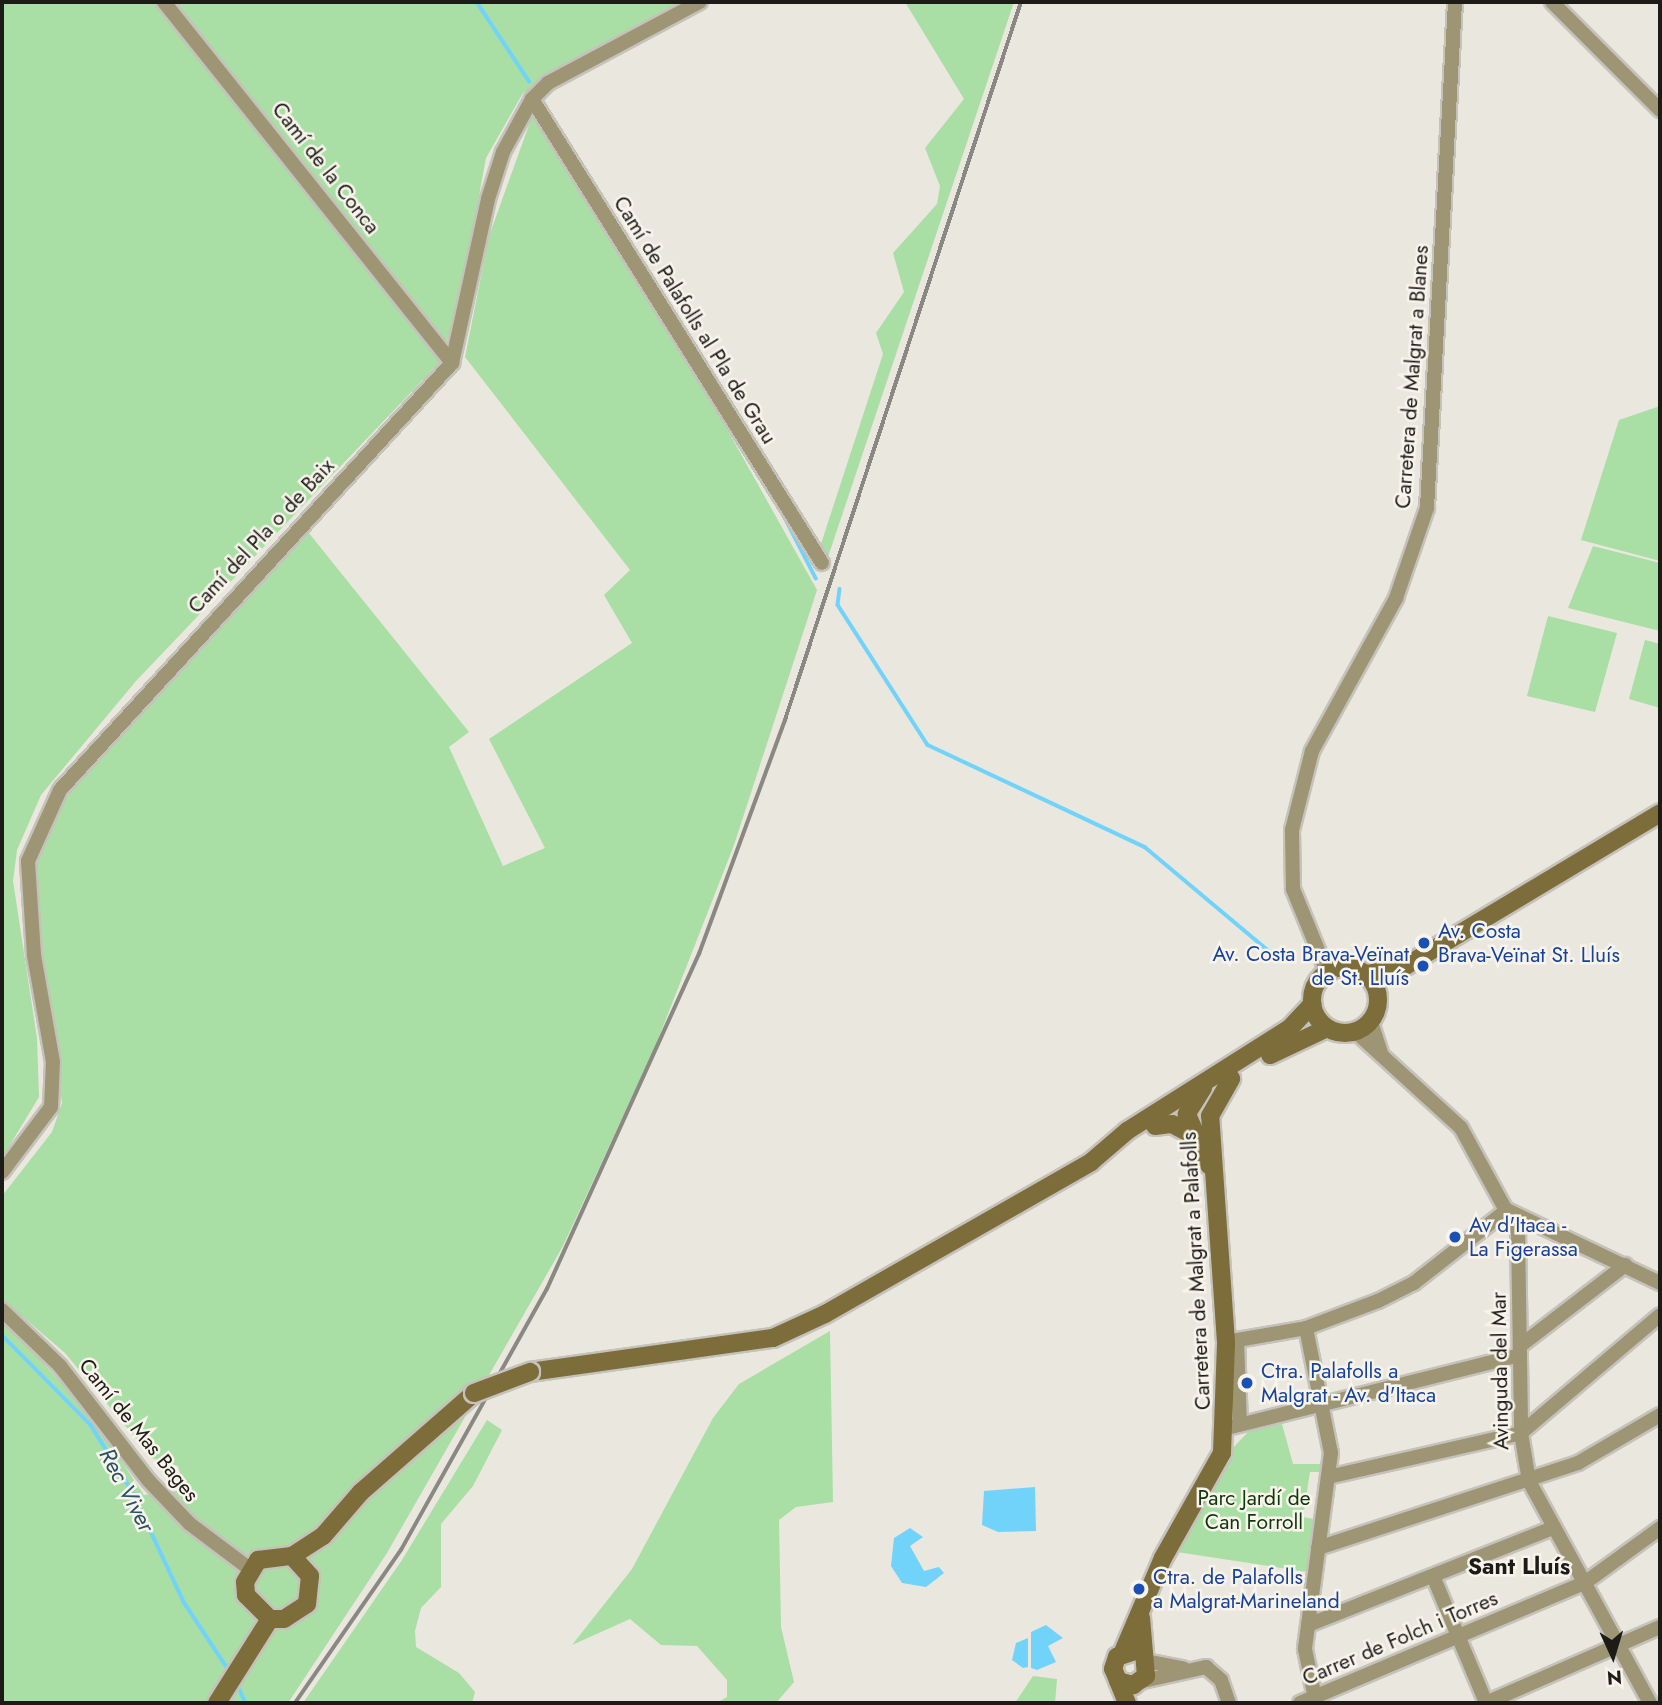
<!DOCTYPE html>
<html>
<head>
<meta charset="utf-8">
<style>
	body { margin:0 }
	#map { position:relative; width:1662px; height:1705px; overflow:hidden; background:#eae7df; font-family:Jost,sans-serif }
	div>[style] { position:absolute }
	.green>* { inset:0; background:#a9dea4 }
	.water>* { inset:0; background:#72d3fa }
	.stream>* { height:3.5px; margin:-1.75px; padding:0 1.75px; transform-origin:1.75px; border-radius:1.75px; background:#72d3fa }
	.roads { filter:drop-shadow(2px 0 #c5c2bb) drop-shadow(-2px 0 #c5c2bb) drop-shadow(0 2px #c5c2bb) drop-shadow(0 -2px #c5c2bb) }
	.street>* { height:14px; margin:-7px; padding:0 7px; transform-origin:7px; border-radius:7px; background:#9e9574 }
	.secondary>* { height:18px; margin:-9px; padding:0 9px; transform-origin:9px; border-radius:9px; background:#7c6d3a }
	.secondary>.ring { margin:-9px; padding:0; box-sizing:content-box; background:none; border:18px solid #7c6d3a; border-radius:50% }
	.rail>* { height:3.5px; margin:-1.75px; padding:0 1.75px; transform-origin:1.75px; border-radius:1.75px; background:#8a8882 }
	.bridges { filter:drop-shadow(2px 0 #c5c2bb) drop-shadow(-2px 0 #c5c2bb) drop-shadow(0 2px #c5c2bb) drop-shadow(0 -2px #c5c2bb) }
	.secondary-bridge>* { height:18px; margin:-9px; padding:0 9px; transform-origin:9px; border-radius:9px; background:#7c6d3a }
	.dots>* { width:19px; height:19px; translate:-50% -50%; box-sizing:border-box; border:4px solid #f8f4ec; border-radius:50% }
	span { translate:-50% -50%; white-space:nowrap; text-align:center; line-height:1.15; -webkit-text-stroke:5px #f8f4ec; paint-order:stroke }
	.street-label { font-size:21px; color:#1c1b18 }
	.transit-label { font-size:21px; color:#164399 }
	.left { translate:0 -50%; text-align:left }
	.right { translate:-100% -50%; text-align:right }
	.park-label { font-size:21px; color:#0e370d }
	.water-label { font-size:23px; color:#295264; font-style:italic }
	.neighbourhood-label { font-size:23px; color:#1c1b18; font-weight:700 }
	.frame { position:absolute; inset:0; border:4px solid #1c1b18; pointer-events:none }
	.north { position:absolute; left:1578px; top:1621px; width:70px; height:70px; -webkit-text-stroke:5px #f8f4ec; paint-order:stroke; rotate:176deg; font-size:19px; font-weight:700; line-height:28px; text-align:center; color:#1c1b18 }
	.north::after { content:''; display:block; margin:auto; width:24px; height:32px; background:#1c1b18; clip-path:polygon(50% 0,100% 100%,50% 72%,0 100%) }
</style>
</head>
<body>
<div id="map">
	<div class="green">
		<i style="clip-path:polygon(2px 2px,689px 2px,523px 93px,486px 158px,458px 310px,439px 363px,136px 681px,41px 795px,17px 850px,13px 881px,37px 1038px,39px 1097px,2px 1158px)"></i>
		<i style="clip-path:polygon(905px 2px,1014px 2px,827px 560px,818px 553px,883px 354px,876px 333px,904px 292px,893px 253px,937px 204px,940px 186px,925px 148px,964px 99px)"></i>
		<i style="clip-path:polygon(534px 111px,672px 331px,817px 590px,734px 845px,655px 1047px,563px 1246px,387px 1553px,288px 1703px,2px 1703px,2px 1318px,90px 1414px,144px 1495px,185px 1490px,178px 1466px,152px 1458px,65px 1353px,2px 1299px,2px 1196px,52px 1132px,62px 1103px,37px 932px,34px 869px,49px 825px,87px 767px,304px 527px,469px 732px,449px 747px,503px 866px,545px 848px,489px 739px,632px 643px,604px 595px,630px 570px,465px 357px,489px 236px)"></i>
		<i style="clip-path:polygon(1660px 406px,1660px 561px,1581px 540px,1619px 420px)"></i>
		<i style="clip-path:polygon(1593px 546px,1660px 563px,1660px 631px,1568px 608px)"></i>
		<i style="clip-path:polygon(1548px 616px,1617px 633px,1595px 712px,1527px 696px)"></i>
		<i style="clip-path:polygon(1645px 640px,1660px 644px,1660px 708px,1629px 699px)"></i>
		<i style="clip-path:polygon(830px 1331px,833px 1502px,796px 1507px,779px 1520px,781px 1627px,794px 1682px,776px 1703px,716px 1703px,727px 1697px,727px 1680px,697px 1646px,661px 1645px,630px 1619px,572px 1645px,632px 1569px,713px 1418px,739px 1384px)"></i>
		<i style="clip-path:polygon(487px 1420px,502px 1430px,473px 1486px,441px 1524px,441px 1587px,421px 1608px,415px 1631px,416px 1647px,459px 1673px,475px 1692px,472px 1703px,303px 1703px,402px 1560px)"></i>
		<i style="clip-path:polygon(1282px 1424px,1293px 1464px,1320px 1464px,1320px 1472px,1310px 1472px,1303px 1517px,1314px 1519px,1307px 1572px,1177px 1552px,1231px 1450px,1248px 1432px)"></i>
		<i style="clip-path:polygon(1033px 1676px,1057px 1679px,1055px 1703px,1015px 1703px)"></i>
	</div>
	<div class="water">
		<i style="clip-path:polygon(1035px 1487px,1036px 1531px,998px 1532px,982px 1525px,984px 1491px)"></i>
		<i style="clip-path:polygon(910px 1528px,923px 1537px,910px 1546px,924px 1571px,939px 1567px,944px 1573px,926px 1587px,902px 1583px,891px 1566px,894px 1538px)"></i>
		<i style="clip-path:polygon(1046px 1625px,1063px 1638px,1048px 1646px,1056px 1662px,1037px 1670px,1031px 1668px,1031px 1632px)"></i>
		<i style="clip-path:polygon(1028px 1638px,1028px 1667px,1023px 1668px,1012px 1660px,1016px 1643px)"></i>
	</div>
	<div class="stream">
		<i style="left:477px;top:2px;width:95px;rotate:56.6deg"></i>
		<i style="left:543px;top:101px;width:29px;rotate:61deg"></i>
		<i style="left:780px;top:508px;width:79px;rotate:62.8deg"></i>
		<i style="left:840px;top:589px;width:16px;rotate:97deg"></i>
		<i style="left:838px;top:605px;width:166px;rotate:57.3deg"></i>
		<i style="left:928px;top:745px;width:240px;rotate:25.2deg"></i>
		<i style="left:1145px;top:847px;width:170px;rotate:40deg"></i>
		<i style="left:2px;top:1335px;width:127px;rotate:45.3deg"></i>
		<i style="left:91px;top:1425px;width:78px;rotate:58.2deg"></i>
		<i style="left:132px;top:1491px;width:123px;rotate:64.9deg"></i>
		<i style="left:184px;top:1602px;width:77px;rotate:56.7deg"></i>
		<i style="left:238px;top:1686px;width:19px;rotate:65deg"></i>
	</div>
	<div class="roads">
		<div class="street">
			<i style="left:164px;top:2px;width:462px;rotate:51.4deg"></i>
			<i style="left:1552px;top:2px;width:153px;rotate:45deg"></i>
			<i style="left:532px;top:99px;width:547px;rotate:57.99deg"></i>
			<i style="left:1327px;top:972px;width:90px;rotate:-112.3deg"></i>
			<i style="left:1293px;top:889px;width:59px;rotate:-91deg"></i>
			<i style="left:1292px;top:830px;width:81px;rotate:-75.8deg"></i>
			<i style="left:1312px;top:751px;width:175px;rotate:-61.2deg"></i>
			<i style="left:1396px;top:598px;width:95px;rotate:-71deg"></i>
			<i style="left:1427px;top:508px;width:507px;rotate:-86.83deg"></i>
			<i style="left:1371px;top:1022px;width:33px;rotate:72deg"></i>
			<i style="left:1356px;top:1032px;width:142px;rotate:42.4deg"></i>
			<i style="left:1461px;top:1128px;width:119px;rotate:61.3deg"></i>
			<i style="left:1518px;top:1232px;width:201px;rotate:89.1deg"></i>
			<i style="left:1521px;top:1433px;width:49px;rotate:80.5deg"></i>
			<i style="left:1529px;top:1481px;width:253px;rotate:61.4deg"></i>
			<i style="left:2px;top:1172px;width:81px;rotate:-53deg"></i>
			<i style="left:51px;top:1107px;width:45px;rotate:-87.5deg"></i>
			<i style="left:53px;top:1062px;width:109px;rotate:-100.1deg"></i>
			<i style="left:34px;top:955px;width:94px;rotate:-93.7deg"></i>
			<i style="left:28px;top:861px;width:78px;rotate:-65.7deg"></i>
			<i style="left:60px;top:790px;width:580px;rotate:-47.45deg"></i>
			<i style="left:452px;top:363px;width:168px;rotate:-77.6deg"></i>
			<i style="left:488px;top:199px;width:49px;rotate:-72.3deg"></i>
			<i style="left:503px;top:152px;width:60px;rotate:-61.3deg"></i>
			<i style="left:532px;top:99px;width:23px;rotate:-45deg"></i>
			<i style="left:548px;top:83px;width:172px;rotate:-28.1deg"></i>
			<i style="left:1507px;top:1210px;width:170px;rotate:25.5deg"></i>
			<i style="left:2px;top:1310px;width:81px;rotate:44deg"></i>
			<i style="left:60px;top:1366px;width:145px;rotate:52.3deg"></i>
			<i style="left:149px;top:1481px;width:59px;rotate:46.4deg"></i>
			<i style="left:190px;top:1524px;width:75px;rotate:36.9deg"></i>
			<i style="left:1306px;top:1328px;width:127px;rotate:78.7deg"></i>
			<i style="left:1331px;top:1453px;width:198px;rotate:97.6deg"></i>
			<i style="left:1305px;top:1649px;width:55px;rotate:78.5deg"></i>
			<i style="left:1237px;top:1340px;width:84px;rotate:88deg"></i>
			<i style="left:1226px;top:1342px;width:81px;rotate:-9.9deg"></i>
			<i style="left:1306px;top:1328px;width:77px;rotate:-20.6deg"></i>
			<i style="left:1378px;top:1301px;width:40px;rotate:-26.6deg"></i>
			<i style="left:1414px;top:1283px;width:118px;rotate:-38.1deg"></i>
			<i style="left:1520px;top:1346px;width:133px;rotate:-37.6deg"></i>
			<i style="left:1227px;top:1428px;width:302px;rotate:-14deg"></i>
			<i style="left:1328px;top:1477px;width:198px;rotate:-12.8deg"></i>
			<i style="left:1521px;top:1433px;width:182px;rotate:-40.3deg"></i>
			<i style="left:1318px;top:1548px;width:274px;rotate:-18.1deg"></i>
			<i style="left:1578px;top:1463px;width:95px;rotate:-30.3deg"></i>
			<i style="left:1433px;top:1576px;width:138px;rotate:67.3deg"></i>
			<i style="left:1486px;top:1703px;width:190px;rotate:-23.6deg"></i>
			<i style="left:1308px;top:1625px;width:264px;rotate:-21.6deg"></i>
			<i style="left:1146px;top:1661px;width:38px;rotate:11deg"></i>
			<i style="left:1143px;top:1681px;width:65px;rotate:-12.5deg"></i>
			<i style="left:1206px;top:1667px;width:20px;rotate:41deg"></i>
			<i style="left:1221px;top:1680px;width:24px;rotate:71deg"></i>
			<i style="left:1300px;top:1703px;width:311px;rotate:-22.9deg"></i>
			<i style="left:1586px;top:1582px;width:92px;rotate:-36.1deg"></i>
		</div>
		<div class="secondary">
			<i class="ring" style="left:1312px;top:967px;width:48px;height:48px"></i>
			<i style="left:1367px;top:974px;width:38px;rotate:-11deg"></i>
			<i style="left:1404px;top:967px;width:299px;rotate:-31deg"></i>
			<i style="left:1270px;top:1055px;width:63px;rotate:-25.3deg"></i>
			<i style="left:1203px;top:1088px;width:31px;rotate:122deg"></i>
			<i style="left:1187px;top:1114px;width:56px;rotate:66.7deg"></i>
			<i style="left:1155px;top:1126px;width:17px;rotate:-7deg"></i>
			<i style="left:1172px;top:1124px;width:24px;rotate:28deg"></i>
			<i style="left:530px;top:1372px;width:245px;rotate:-8deg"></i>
			<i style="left:773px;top:1338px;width:57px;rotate:-24.8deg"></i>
			<i style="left:825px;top:1314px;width:306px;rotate:-29.7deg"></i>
			<i style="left:1091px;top:1162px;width:48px;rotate:-40.7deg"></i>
			<i style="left:1127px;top:1131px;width:193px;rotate:-32.3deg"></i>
			<i style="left:1290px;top:1028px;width:33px;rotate:-47deg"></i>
			<i style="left:292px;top:1556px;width:27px;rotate:48deg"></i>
			<i style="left:310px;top:1576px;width:28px;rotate:96deg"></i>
			<i style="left:307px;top:1604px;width:27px;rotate:147deg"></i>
			<i style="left:284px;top:1619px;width:14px;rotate:180deg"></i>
			<i style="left:270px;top:1619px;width:34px;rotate:-135deg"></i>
			<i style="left:246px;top:1595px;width:13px;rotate:-94deg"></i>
			<i style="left:245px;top:1582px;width:26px;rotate:-59deg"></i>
			<i style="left:258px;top:1560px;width:34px;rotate:-7deg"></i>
			<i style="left:292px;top:1556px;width:37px;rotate:-33deg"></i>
			<i style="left:323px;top:1536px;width:58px;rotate:-49.2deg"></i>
			<i style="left:361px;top:1492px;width:150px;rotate:-41.2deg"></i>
			<i style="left:1122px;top:1654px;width:104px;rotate:-66.9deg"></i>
			<i style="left:1163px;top:1558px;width:120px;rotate:-60.7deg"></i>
			<i style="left:1222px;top:1453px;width:111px;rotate:-87.9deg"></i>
			<i style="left:1226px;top:1342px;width:227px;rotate:-94deg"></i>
			<i style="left:1210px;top:1116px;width:43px;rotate:-60.4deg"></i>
			<i style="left:1118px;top:1681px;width:16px;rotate:15deg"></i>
			<i style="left:1133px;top:1685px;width:16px;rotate:-35deg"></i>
			<i style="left:1146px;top:1676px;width:58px;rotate:-94.9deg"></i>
			<i style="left:217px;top:1703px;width:99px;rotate:-57.8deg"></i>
			<i style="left:1127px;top:1703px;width:37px;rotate:-112deg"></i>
			<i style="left:1113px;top:1669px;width:13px;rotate:-72deg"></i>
			<i style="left:1117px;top:1657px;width:16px;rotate:-18deg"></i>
		</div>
	</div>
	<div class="rail">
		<i style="left:295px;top:1703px;width:186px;rotate:-55.3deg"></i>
		<i style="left:401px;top:1550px;width:299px;rotate:-60.8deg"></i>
		<i style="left:547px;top:1289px;width:368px;rotate:-65.6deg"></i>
		<i style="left:699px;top:954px;width:249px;rotate:-69.8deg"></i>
		<i style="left:785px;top:720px;width:756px;rotate:-71.8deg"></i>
	</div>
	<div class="bridges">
		<div class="secondary-bridge">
			<i style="left:474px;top:1393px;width:60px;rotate:-20.6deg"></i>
		</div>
	</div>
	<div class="dots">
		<i style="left:1424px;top:943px;background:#1a4fb4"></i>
		<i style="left:1423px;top:966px;background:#1a4fb4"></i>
		<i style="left:1455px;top:1237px;background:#1a4fb4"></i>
		<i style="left:1247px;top:1383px;background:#1a4fb4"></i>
		<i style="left:1139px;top:1589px;background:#1a4fb4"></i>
	</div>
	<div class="street-label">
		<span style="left:326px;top:168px;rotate:52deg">Camí de la Conca</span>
		<span style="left:695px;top:320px;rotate:58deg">Camí de Palafolls al Pla de Grau</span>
		<span style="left:1412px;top:377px;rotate:-86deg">Carretera de Malgrat a Blanes</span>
		<span style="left:261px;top:536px;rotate:-47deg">Camí del Pla o de Baix</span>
		<span style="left:1196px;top:1271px;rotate:-93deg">Carretera de Malgrat a Palafolls</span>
		<span style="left:1500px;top:1371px;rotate:-91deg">Avinguda del Mar</span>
		<span style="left:139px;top:1430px;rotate:51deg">Camí de Mas Bages</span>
		<span style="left:1400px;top:1638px;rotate:-23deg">Carrer de Folch i Torres</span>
	</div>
	<div class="transit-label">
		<span class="left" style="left:1438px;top:943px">Av. Costa<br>Brava-Veïnat St. Lluís</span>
		<span class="right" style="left:1409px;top:966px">Av. Costa Brava-Veïnat<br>de St. Lluís</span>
		<span class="left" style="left:1469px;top:1237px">Av d'Itaca -<br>La Figerassa</span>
		<span class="left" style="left:1261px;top:1383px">Ctra. Palafolls a<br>Malgrat - Av. d'Itaca</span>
		<span class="left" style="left:1153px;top:1589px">Ctra. de Palafolls<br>a Malgrat-Marineland</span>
	</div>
	<div class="park-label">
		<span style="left:1254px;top:1510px">Parc Jardí de<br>Can Forroll</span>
	</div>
	<div class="water-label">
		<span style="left:127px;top:1490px;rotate:62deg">Rec Viver</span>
	</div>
	<div class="neighbourhood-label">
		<span style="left:1519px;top:1566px">Sant Lluís</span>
	</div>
	<div class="frame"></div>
	<div class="north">N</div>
</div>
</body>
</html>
